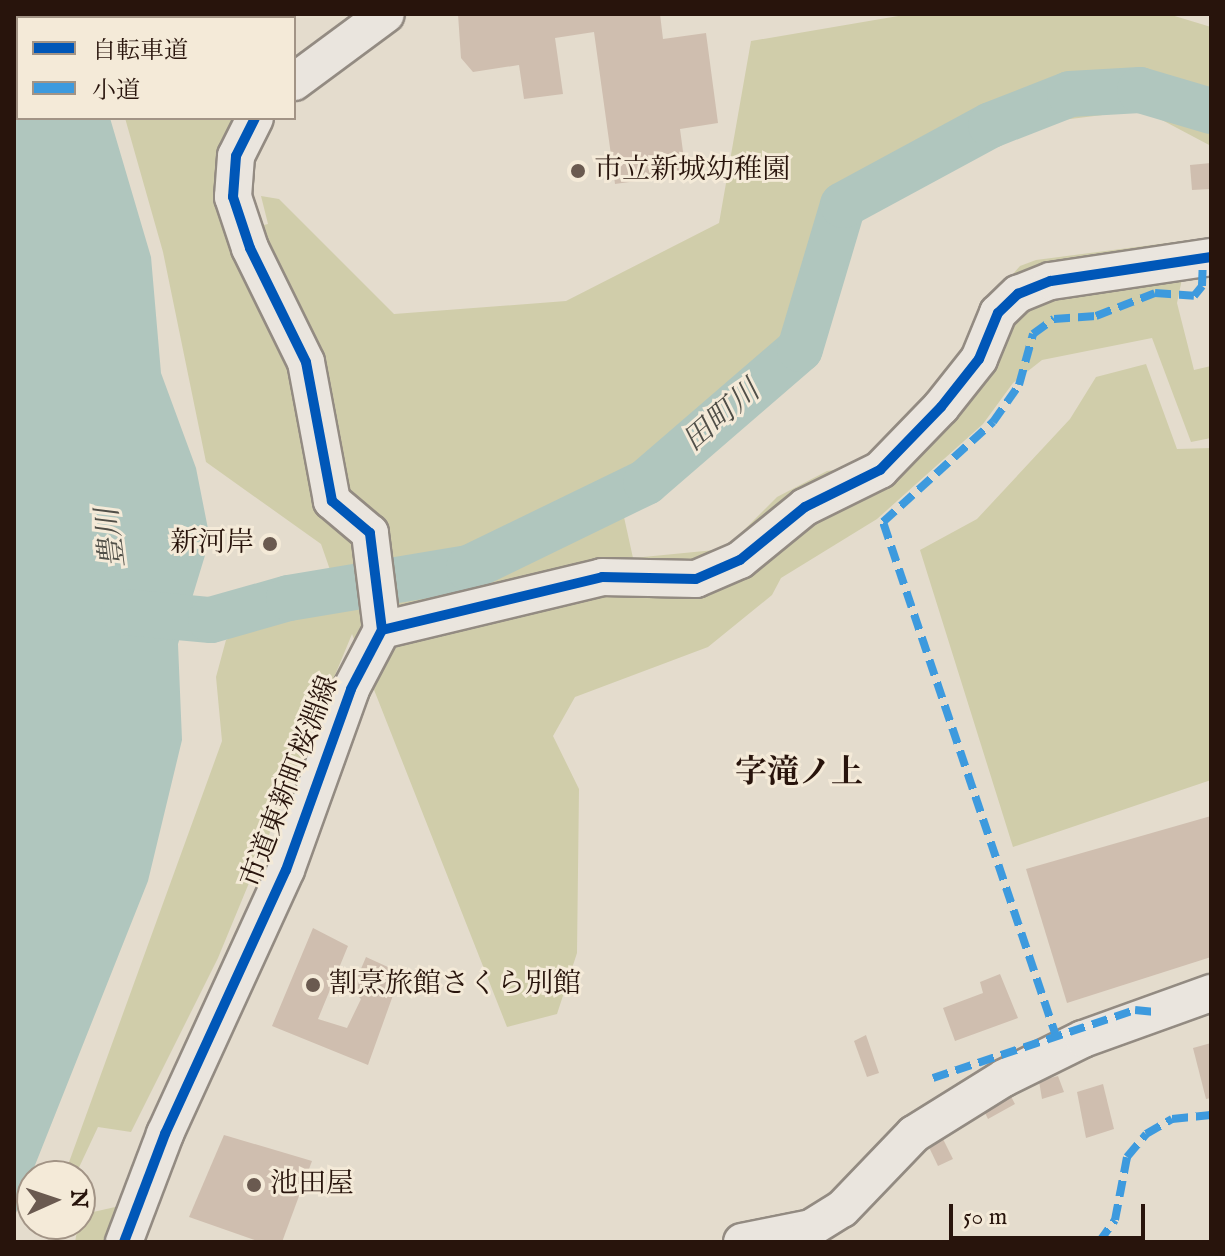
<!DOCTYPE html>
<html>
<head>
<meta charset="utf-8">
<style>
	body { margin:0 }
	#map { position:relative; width:1225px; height:1256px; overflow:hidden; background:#e4dccd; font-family:"IM FELL English","Noto Serif JP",serif }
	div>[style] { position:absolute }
	.green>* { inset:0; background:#d0cdaa }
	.water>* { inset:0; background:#b0c6be }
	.river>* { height:46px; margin:-23px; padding:0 23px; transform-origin:23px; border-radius:23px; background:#b0c6be }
	.building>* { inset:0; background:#cfbeaf }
	.roads { filter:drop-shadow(2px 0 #938b82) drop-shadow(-2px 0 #938b82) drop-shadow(0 2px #938b82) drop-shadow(0 -2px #938b82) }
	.minor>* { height:36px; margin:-18px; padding:0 18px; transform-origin:18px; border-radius:18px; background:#eae5de }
	.quiet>* { height:8px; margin-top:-4px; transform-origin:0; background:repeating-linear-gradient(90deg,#3d9ade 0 16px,transparent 0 24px) }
	.cycleway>* { height:10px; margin:-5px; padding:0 5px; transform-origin:5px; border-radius:5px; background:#0057b8 }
	.dots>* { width:22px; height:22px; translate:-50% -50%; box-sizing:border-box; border:4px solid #f4ead8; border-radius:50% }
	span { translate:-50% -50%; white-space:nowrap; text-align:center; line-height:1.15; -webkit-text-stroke:6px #f4ead8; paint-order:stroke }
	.poi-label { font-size:28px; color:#28140c }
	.left { translate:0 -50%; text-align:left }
	.right { translate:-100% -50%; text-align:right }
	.street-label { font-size:28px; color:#28140c }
	.water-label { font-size:30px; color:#504f48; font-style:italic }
	.quarter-label { font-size:32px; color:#28140c; font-weight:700 }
	.frame { position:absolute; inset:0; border:16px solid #28140c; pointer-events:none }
	.legend { position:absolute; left:16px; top:16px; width:280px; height:104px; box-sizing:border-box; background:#f4ead8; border:2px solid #a29486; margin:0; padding:10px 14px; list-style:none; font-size:24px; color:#28140c }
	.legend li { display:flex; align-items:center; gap:16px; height:40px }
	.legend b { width:40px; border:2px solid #a29486 }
	.north { position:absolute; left:16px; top:1160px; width:80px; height:80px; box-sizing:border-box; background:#f4ead8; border:2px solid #a29486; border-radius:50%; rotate:87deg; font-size:22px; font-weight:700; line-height:32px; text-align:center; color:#28140c }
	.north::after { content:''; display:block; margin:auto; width:28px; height:36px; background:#6a5a50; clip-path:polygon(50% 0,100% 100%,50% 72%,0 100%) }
	.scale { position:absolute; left:949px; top:1204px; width:196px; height:36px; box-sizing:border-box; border:4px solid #28140c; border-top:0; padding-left:10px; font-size:24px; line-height:28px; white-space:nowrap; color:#28140c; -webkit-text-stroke:6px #f4ead8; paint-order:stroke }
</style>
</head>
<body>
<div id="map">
	<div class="green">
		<i style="clip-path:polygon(82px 14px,294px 14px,284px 18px)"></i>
		<i style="clip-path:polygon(910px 14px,1168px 14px,1211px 27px,1211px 146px,1143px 110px,1046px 122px,849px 223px,794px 339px,702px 453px,622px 508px,633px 558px,725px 549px,777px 497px,827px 471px,856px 467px,959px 376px,990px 300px,1020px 266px,1036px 260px,1190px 240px,1177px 303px,1194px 370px,1211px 366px,1211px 438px,1191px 442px,1152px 338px,1042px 360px,1013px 383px,983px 424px,877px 519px,781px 578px,772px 595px,708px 647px,575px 697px,553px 736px,579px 789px,577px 953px,557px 1014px,507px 1027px,352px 634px,218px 958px,131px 1132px,98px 1127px,75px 1176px,64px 1176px,222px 741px,216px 677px,226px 640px,257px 624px,343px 607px,321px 544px,206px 462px,163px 252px,125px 118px,244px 118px,237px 231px,268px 224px,261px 196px,279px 199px,394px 314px,566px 301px,719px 223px,751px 41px)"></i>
		<i style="clip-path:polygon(1146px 364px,1177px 449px,1211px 448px,1211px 780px,1013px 847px,920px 550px,977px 519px,1070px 419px,1096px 377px)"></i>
		<i style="clip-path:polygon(124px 1205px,136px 1242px,75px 1242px,80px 1215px)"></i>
	</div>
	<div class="water">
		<i style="clip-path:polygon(14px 14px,66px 18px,18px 18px,18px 118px,110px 118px,151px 257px,161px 373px,196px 468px,210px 539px,178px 644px,182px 740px,148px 881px,14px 1218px)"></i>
	</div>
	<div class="river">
		<i style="left:124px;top:612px;width:87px;rotate:5.3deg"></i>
		<i style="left:211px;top:620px;width:81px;rotate:-15.8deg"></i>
		<i style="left:289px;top:598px;width:182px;rotate:-9.5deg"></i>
		<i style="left:469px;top:568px;width:197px;rotate:-25.9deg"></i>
		<i style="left:646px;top:482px;width:203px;rotate:-40.8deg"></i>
		<i style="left:800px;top:349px;width:150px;rotate:-73.4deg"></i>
		<i style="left:843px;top:205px;width:168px;rotate:-28.4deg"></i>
		<i style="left:991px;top:125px;width:85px;rotate:-21.4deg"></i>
		<i style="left:1070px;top:94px;width:70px;rotate:-3.3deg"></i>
		<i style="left:1140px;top:90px;width:74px;rotate:16.5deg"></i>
	</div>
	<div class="building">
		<i style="clip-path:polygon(458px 14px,660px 14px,663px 39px,706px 33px,718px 123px,680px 129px,686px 174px,615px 184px,594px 32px,555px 38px,563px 94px,524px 99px,519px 65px,473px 72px,461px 58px)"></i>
		<i style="clip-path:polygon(1211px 163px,1211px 189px,1192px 190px,1190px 165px)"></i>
		<i style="clip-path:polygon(1211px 816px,1211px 957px,1067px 1003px,1026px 869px)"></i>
		<i style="clip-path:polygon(313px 928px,348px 946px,318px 1019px,347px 1028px,361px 999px,352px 990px,366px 957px,401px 973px,368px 1065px,272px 1026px)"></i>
		<i style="clip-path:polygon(1000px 974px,1018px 1018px,955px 1041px,943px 1008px,983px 993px,980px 982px)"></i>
		<i style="clip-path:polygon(866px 1035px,879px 1073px,867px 1077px,854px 1041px)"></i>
		<i style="clip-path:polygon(1211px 1043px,1211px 1098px,1206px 1099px,1193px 1048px)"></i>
		<i style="clip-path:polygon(1058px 1076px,1064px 1092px,1042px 1099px,1039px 1081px)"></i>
		<i style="clip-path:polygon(1103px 1084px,1114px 1129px,1086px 1138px,1077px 1092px)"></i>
		<i style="clip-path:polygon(1008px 1091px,1015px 1104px,988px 1119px,981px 1105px)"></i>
		<i style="clip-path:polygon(940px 1133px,953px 1159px,938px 1166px,926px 1141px)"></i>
		<i style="clip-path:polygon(224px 1135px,312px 1161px,282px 1242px,260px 1242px,189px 1217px)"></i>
	</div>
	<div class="roads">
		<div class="minor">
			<i style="left:294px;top:82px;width:114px;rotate:-36.5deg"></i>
			<i style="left:382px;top:630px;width:226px;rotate:-13.5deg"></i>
			<i style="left:602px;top:577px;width:94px;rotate:1.2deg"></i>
			<i style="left:696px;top:579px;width:48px;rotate:-23.4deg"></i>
			<i style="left:740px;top:560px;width:84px;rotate:-39.2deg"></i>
			<i style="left:805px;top:507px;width:84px;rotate:-26.3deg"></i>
			<i style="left:880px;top:470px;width:88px;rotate:-45.9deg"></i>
			<i style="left:941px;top:407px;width:61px;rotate:-51.6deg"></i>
			<i style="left:979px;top:359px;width:50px;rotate:-67.6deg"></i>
			<i style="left:998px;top:313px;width:28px;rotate:-44deg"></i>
			<i style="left:1018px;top:294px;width:35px;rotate:-22deg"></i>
			<i style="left:1051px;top:281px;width:162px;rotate:-8.5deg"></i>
			<i style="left:124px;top:1242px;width:116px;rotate:-69.2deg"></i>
			<i style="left:165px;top:1134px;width:290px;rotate:-65.4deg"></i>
			<i style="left:286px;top:870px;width:192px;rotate:-70.2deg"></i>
			<i style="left:351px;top:689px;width:67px;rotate:-62.3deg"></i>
			<i style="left:382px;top:630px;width:98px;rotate:-97.1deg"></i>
			<i style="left:370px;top:533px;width:50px;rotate:-139.9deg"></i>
			<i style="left:332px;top:501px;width:141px;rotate:-100.6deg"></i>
			<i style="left:306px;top:362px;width:127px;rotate:-116.2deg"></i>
			<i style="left:250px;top:248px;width:54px;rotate:-108.4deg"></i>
			<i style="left:233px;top:197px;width:41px;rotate:-85.8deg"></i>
			<i style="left:236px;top:156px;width:42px;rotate:-63.4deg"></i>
			<i style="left:742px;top:1242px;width:70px;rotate:-11.5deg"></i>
			<i style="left:811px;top:1228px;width:36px;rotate:-32deg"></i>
			<i style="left:842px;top:1209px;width:104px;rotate:-46.2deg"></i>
			<i style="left:914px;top:1134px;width:106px;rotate:-31.9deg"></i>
			<i style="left:1004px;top:1078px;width:88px;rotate:-26.3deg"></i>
			<i style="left:1083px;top:1039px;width:136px;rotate:-19.8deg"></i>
		</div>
	</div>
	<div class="quiet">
		<i style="left:1057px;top:1039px;width:545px;rotate:-108.6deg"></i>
		<i style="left:883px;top:522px;width:149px;rotate:-42.3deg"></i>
		<i style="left:993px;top:422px;width:45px;rotate:-54.9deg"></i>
		<i style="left:1019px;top:385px;width:53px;rotate:-74.6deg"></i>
		<i style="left:1033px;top:334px;width:26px;rotate:-36deg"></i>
		<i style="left:1054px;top:319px;width:42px;rotate:-4.1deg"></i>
		<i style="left:1096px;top:316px;width:63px;rotate:-21.3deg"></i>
		<i style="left:1155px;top:293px;width:39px;rotate:4deg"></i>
		<i style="left:1194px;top:296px;width:13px;rotate:-51deg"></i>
		<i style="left:1202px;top:286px;width:28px;rotate:-88deg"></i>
		<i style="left:933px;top:1078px;width:213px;rotate:-18.6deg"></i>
		<i style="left:1135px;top:1010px;width:20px;rotate:6deg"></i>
		<i style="left:1099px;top:1242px;width:27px;rotate:-54deg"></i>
		<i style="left:1115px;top:1220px;width:64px;rotate:-79.2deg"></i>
		<i style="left:1127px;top:1157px;width:30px;rotate:-50deg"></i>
		<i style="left:1146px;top:1134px;width:30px;rotate:-30deg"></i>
		<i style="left:1172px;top:1119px;width:39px;rotate:-6deg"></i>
	</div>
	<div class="cycleway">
		<i style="left:382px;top:630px;width:226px;rotate:-13.5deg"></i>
		<i style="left:602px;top:577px;width:94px;rotate:1.2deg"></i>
		<i style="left:696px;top:579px;width:48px;rotate:-23.4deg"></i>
		<i style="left:740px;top:560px;width:84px;rotate:-39.2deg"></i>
		<i style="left:805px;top:507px;width:84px;rotate:-26.3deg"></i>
		<i style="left:880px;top:470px;width:88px;rotate:-45.9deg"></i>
		<i style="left:941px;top:407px;width:61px;rotate:-51.6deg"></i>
		<i style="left:979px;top:359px;width:50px;rotate:-67.6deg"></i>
		<i style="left:998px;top:313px;width:28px;rotate:-44deg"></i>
		<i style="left:1018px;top:294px;width:35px;rotate:-22deg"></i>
		<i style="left:1051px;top:281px;width:162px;rotate:-8.5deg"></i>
		<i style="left:124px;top:1242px;width:116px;rotate:-69.2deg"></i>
		<i style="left:165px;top:1134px;width:290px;rotate:-65.4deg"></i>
		<i style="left:286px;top:870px;width:192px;rotate:-70.2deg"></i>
		<i style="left:351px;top:689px;width:67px;rotate:-62.3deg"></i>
		<i style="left:382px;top:630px;width:98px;rotate:-97.1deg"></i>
		<i style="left:370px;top:533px;width:50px;rotate:-139.9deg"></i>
		<i style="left:332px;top:501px;width:141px;rotate:-100.6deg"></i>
		<i style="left:306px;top:362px;width:127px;rotate:-116.2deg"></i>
		<i style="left:250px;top:248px;width:54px;rotate:-108.4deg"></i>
		<i style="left:233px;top:197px;width:41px;rotate:-85.8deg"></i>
		<i style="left:236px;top:156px;width:42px;rotate:-63.4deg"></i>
	</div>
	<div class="dots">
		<i style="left:578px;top:171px;background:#6a5a50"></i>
		<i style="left:270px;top:544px;background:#6a5a50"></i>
		<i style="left:313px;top:985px;background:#6a5a50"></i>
		<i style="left:254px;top:1185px;background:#6a5a50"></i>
	</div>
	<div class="poi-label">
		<span class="left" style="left:594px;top:171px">市立新城幼稚園</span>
		<span class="right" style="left:254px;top:544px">新河岸</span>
		<span class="left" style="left:329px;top:985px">割烹旅館さくら別館</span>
		<span class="left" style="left:270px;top:1185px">池田屋</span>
	</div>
	<div class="street-label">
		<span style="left:291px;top:782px;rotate:-69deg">市道東新町桜淵線</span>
	</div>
	<div class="water-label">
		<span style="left:722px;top:417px;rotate:-41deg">田町川</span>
		<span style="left:112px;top:538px;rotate:-97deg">豊川</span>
	</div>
	<div class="quarter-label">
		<span style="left:799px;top:774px">字滝ノ上</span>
	</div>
	<div class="frame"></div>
	<ul class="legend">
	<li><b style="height:10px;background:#0057b8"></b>自転車道</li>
	<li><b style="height:10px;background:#3d9ade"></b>小道</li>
	</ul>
	<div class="north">N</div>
	<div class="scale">50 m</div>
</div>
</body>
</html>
